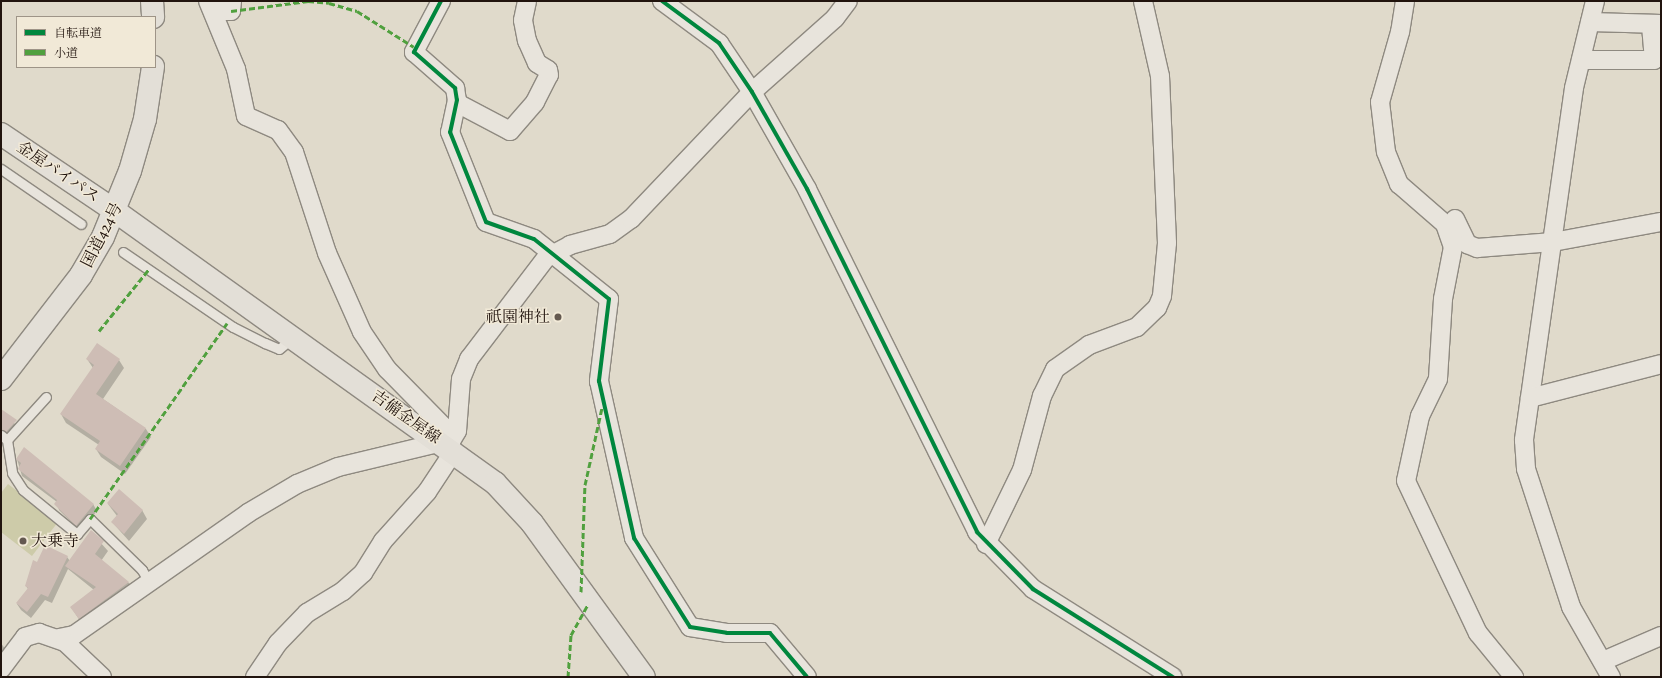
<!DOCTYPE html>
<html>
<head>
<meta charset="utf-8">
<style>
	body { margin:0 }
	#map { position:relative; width:1662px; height:678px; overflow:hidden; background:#e0dacb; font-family:Alegreya,"Noto Serif JP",serif }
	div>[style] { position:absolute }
	.green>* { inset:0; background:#cdcba9 }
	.shadow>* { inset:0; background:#0003 }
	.building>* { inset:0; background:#cebdb5 }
	.roads { filter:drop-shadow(1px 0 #8e8980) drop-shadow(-1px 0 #8e8980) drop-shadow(0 1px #8e8980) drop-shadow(0 -1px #8e8980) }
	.lane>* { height:9px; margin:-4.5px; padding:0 4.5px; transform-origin:4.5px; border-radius:4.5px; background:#e8e4dc }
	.street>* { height:18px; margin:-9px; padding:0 9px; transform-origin:9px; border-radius:9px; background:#e8e4dc }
	.primary>* { height:22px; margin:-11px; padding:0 11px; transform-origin:11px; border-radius:11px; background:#e3dfd7 }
	.highway>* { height:22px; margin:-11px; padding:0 11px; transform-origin:11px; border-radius:11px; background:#e3dfd7 }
	.quiet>* { height:3px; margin-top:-1.5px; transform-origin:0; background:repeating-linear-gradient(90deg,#50a03e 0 6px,transparent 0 9px) }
	.cycleway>* { height:4px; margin:-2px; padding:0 2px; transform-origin:2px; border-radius:2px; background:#00873e }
	.dots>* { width:11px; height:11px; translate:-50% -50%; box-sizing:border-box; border:2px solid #f1e9d7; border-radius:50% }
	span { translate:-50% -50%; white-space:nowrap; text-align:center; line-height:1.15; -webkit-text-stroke:3px #f1e9d7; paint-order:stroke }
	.street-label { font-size:16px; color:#21140e }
	.poi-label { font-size:16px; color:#21140e }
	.right { translate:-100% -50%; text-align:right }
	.left { translate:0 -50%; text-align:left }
	.frame { position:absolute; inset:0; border:2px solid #21140e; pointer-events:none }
	.legend { position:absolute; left:16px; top:16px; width:140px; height:52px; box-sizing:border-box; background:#f1e9d7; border:1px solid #9e9487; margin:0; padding:5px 7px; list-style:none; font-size:12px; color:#21140e }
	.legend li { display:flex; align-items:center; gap:8px; height:20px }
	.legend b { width:20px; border:1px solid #9e9487 }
</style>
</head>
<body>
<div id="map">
	<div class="green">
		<i style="clip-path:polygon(8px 484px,58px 522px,32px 556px,1px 532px,1px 493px)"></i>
	</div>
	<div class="shadow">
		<i style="clip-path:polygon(87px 359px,119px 360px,124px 368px,103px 399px,146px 429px,151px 437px,125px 474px,101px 457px,96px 449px,99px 445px,66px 423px,61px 414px,93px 368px)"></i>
		<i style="clip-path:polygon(1px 410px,21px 430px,1px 438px)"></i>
		<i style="clip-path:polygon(17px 459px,93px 504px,97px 511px,80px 531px,59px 510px,57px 502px,22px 476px)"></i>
		<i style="clip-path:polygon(108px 504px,142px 510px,147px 519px,129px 541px,112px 522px,117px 516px)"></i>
		<i style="clip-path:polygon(91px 532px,108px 551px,101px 561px,129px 583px,134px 591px,84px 627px,71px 607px,94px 590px,68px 569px,52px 603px,45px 600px,31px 618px,21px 610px,17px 604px,28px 589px,26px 586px,38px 563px,67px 557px,70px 561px)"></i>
		<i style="clip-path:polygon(1px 643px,13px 661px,1px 677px)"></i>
	</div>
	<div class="building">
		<i style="clip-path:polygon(97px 343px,120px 359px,96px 394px,146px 428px,120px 466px,95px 449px,100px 441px,60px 414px,94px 365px,86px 359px)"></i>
		<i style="clip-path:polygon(1px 409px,17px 420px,6px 432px,1px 429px)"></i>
		<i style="clip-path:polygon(24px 447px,94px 504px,76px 526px,54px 504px,57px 500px,18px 469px,21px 463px,16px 459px)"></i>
		<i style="clip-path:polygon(119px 489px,143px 510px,124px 534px,111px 522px,118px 514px,107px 503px)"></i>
		<i style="clip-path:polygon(91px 530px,104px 541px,95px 554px,129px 582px,79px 619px,70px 607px,96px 587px,65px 566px)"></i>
		<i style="clip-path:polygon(45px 545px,68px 556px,48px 597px,41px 594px,27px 612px,16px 603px,28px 588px,25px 586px,33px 560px,37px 562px)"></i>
	</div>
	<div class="roads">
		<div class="lane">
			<i style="left:1px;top:169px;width:97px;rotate:34.5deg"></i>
			<i style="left:123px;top:252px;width:133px;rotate:34.3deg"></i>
			<i style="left:233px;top:327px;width:36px;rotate:27deg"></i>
			<i style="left:265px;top:343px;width:15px;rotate:23deg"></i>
			<i style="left:279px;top:349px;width:17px;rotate:-40deg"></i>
			<i style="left:1px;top:435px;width:8px;rotate:40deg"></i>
			<i style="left:7px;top:440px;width:33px;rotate:81deg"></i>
			<i style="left:12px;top:473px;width:20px;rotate:57deg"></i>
			<i style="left:23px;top:490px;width:70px;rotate:39.2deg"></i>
			<i style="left:77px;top:534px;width:20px;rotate:-49deg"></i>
			<i style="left:90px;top:519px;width:73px;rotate:44.4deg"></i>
			<i style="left:142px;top:570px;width:16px;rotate:60deg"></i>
			<i style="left:7px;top:440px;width:58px;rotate:-47.8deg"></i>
		</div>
		<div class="street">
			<i style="left:208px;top:1px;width:74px;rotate:67.6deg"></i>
			<i style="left:236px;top:69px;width:48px;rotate:78deg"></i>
			<i style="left:246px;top:116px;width:35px;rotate:24deg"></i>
			<i style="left:278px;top:130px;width:27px;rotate:54deg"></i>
			<i style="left:294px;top:152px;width:106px;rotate:71.9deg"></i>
			<i style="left:327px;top:253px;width:86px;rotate:66.1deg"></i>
			<i style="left:362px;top:332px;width:45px;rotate:56deg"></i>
			<i style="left:387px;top:369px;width:81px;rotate:45.5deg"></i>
			<i style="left:444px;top:427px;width:17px;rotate:65deg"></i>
			<i style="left:441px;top:1px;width:58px;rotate:117.9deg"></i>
			<i style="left:414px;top:52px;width:55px;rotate:41.3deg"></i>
			<i style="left:455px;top:88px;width:12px;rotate:81deg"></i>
			<i style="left:457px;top:100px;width:33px;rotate:102deg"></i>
			<i style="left:450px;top:132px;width:97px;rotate:68.2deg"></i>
			<i style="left:486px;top:222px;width:51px;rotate:19.5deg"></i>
			<i style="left:534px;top:239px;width:96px;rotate:38.7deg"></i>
			<i style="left:609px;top:299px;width:83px;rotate:97deg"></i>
			<i style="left:599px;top:381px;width:161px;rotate:77.4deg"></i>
			<i style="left:634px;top:538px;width:105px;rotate:57.8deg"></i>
			<i style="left:690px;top:627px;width:37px;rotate:9deg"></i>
			<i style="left:727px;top:633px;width:43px"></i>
			<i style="left:770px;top:633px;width:57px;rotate:49.9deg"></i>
			<i style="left:662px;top:1px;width:71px;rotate:36.4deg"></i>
			<i style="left:719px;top:43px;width:59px;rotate:56deg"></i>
			<i style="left:752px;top:92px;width:112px;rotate:60.4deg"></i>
			<i style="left:807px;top:189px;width:383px;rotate:63.6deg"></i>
			<i style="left:977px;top:532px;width:80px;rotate:45.5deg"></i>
			<i style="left:1033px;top:589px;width:165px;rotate:32.2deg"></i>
			<i style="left:1405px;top:1px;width:31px;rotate:99deg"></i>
			<i style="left:1400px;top:32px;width:73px;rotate:105.9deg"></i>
			<i style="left:1380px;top:102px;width:50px;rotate:83.2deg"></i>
			<i style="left:1386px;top:152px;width:35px;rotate:68deg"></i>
			<i style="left:1399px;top:184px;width:61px;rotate:41deg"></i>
			<i style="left:1445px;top:224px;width:24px;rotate:71deg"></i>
			<i style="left:1453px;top:247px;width:53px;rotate:100.9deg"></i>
			<i style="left:1443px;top:299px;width:80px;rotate:93.6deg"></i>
			<i style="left:1438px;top:379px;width:41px;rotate:115.9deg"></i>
			<i style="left:1420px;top:416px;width:66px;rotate:102.2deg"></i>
			<i style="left:1406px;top:481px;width:168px;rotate:64.7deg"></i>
			<i style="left:1478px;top:633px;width:57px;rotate:50.7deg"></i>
			<i style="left:1595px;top:1px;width:89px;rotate:103.6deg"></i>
			<i style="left:1574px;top:88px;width:356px;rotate:98.1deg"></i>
			<i style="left:1524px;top:440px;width:29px;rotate:86deg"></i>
			<i style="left:1526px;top:469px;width:145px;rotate:71.9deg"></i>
			<i style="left:1571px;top:607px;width:81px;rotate:60.3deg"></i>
			<i style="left:213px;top:11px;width:18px"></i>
			<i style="left:231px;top:11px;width:10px;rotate:-84deg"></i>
			<i style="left:1590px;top:22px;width:71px;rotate:1.6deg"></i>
			<i style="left:1581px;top:60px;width:73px"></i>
			<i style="left:1654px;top:60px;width:35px;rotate:-95deg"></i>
			<i style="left:457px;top:103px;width:60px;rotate:27.8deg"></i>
			<i style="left:510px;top:131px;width:38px;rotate:-49deg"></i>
			<i style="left:535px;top:102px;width:30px;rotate:-63deg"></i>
			<i style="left:549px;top:75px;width:5px;rotate:-101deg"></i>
			<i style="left:548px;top:70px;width:13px;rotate:-148deg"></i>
			<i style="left:537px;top:63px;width:24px;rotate:-114deg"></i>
			<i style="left:527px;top:41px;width:21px;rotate:-101deg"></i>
			<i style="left:523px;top:20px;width:19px;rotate:-78deg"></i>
			<i style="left:1455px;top:219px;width:28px;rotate:64deg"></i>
			<i style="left:1467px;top:244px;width:11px;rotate:22deg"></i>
			<i style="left:1477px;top:248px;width:76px;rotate:-4.5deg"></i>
			<i style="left:1553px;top:242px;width:110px;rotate:-10.5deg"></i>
			<i style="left:1530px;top:398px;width:135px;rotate:-14.5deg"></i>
			<i style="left:448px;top:446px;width:17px;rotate:-59deg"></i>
			<i style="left:457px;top:431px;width:52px;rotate:-85.6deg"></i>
			<i style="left:461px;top:379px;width:22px;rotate:-68deg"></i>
			<i style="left:469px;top:359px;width:127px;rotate:-52.7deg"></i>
			<i style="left:546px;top:258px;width:27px;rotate:-28deg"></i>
			<i style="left:570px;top:245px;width:41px;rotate:-15.4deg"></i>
			<i style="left:610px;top:234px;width:26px;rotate:-36deg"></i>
			<i style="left:631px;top:219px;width:175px;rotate:-46.4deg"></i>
			<i style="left:752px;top:92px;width:111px;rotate:-41.7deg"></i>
			<i style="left:835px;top:18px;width:21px;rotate:-53deg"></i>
			<i style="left:986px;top:544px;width:82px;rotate:-64.1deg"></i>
			<i style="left:1022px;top:470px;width:77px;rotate:-74.9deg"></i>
			<i style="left:1042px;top:396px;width:30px;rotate:-64deg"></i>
			<i style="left:1055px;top:369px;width:42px;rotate:-35.2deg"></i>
			<i style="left:1089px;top:345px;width:51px;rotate:-20.6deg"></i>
			<i style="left:1137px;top:327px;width:28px;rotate:-44deg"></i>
			<i style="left:1157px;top:308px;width:13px;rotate:-67deg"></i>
			<i style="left:1162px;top:296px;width:53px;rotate:-84.6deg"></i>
			<i style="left:1167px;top:243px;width:167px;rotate:-92.4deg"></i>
			<i style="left:1160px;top:76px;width:77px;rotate:-102.8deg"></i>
			<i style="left:59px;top:638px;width:15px;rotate:-11deg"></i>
			<i style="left:74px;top:635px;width:213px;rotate:-35deg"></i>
			<i style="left:248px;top:513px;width:57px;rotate:-30.6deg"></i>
			<i style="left:297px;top:484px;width:44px;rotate:-22.5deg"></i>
			<i style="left:338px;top:467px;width:107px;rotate:-13.5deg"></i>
			<i style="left:1603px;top:661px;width:63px;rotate:-23.3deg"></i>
			<i style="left:1px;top:669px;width:40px;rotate:-53deg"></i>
			<i style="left:25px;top:637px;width:15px;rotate:-16deg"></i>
			<i style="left:39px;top:633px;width:28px;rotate:19deg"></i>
			<i style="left:65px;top:642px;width:51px;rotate:43.4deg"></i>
			<i style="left:255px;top:677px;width:41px;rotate:-55.9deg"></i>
			<i style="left:278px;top:643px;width:42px;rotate:-46deg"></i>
			<i style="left:307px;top:613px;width:42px;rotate:-31.4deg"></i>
			<i style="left:343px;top:591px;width:27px;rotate:-42deg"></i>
			<i style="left:363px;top:573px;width:38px;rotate:-58deg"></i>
			<i style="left:383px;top:541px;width:66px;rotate:-48.1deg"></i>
			<i style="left:427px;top:492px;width:49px;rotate:-56.6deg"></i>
		</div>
		<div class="primary">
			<i style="left:115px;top:211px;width:467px;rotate:35.6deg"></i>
			<i style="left:495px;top:483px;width:54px;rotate:47.2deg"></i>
			<i style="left:532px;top:523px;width:190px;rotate:54deg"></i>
		</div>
		<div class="highway">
			<i style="left:152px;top:1px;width:16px;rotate:86deg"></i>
			<i style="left:1px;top:134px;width:138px;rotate:34deg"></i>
			<i style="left:1px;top:379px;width:131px;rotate:-52.4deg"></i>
			<i style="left:81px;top:275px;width:44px;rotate:-59.9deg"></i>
			<i style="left:103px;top:237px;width:71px;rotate:-67.8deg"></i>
			<i style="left:130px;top:171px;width:54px;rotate:-73.9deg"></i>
			<i style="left:145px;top:119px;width:53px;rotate:-81.3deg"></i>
		</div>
	</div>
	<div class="quiet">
		<i style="left:231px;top:11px;width:78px;rotate:-7.4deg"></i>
		<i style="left:308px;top:1px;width:21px;rotate:5deg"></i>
		<i style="left:329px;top:3px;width:29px;rotate:16deg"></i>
		<i style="left:357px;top:11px;width:67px;rotate:32.3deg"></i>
		<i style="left:99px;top:331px;width:80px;rotate:-51.1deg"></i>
		<i style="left:90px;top:519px;width:239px;rotate:-55deg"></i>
		<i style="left:581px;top:592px;width:107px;rotate:-87.9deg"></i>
		<i style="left:585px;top:485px;width:79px;rotate:-77.6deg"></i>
		<i style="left:568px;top:677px;width:42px;rotate:-85.9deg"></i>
		<i style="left:571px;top:635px;width:35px;rotate:-61deg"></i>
	</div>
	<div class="cycleway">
		<i style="left:441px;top:1px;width:58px;rotate:117.9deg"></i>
		<i style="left:414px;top:52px;width:55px;rotate:41.3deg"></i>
		<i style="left:455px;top:88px;width:12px;rotate:81deg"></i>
		<i style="left:457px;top:100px;width:33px;rotate:102deg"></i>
		<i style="left:450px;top:132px;width:97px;rotate:68.2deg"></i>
		<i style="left:486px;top:222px;width:51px;rotate:19.5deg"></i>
		<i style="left:534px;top:239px;width:96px;rotate:38.7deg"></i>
		<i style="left:609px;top:299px;width:83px;rotate:97deg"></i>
		<i style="left:599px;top:381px;width:161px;rotate:77.4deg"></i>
		<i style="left:634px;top:538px;width:105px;rotate:57.8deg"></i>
		<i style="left:690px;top:627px;width:37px;rotate:9deg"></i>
		<i style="left:727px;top:633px;width:43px"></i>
		<i style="left:770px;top:633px;width:57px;rotate:49.9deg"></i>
		<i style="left:662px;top:1px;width:71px;rotate:36.4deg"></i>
		<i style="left:719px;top:43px;width:59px;rotate:56deg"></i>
		<i style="left:752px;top:92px;width:112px;rotate:60.4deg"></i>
		<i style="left:807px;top:189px;width:383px;rotate:63.6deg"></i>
		<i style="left:977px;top:532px;width:80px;rotate:45.5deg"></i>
		<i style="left:1033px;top:589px;width:165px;rotate:32.2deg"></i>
	</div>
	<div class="dots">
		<i style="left:558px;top:317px;background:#645950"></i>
		<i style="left:23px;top:541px;background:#645950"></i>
	</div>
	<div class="street-label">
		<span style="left:58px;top:172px;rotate:34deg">金屋バイパス</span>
		<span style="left:102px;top:235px;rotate:-63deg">国道424号</span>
		<span style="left:406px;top:417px;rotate:35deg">吉備金屋線</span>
	</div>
	<div class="poi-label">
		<span class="right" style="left:550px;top:317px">祇園神社</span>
		<span class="left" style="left:31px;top:541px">大乗寺</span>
	</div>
	<div class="frame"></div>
	<ul class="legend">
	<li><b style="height:5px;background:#00873e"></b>自転車道</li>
	<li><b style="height:5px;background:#50a03e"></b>小道</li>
	</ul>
</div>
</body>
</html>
